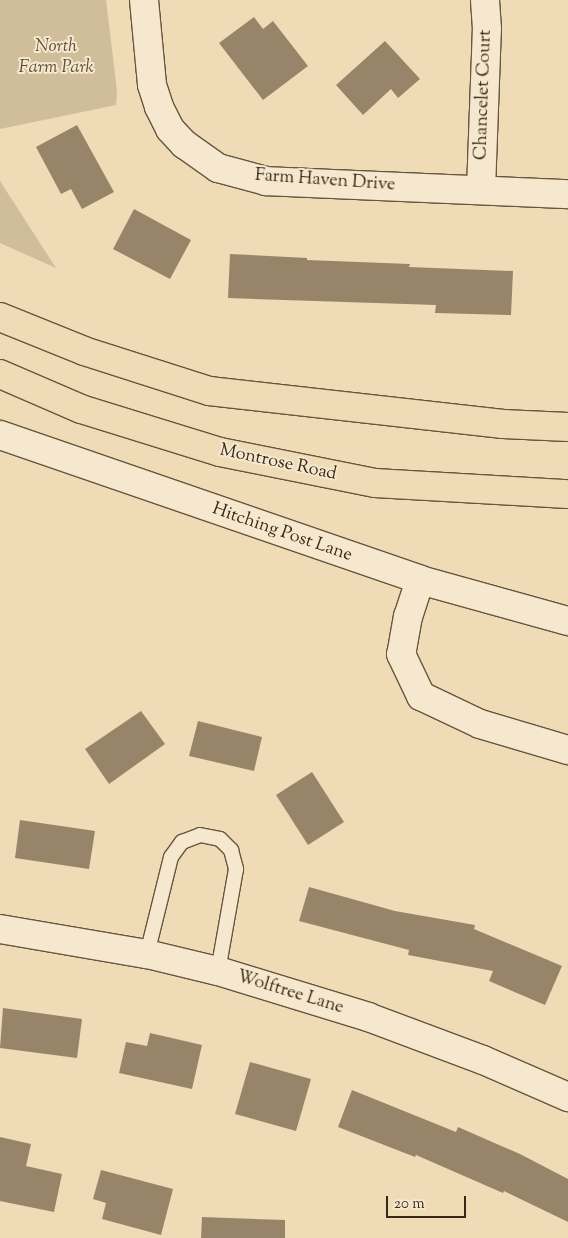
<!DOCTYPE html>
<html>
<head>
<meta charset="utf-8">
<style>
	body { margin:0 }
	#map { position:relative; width:568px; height:1238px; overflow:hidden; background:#efdbb5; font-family:"Sorts Mill Goudy",serif }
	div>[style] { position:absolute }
	.green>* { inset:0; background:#d0bd9a }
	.building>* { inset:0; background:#988569 }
	.roads { filter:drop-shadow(1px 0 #67553e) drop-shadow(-1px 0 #67553e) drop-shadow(0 1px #67553e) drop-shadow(0 -1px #67553e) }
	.service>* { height:14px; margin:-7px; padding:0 7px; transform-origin:7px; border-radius:7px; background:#f5e8cf }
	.minor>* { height:28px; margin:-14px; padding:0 14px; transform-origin:14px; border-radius:14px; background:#f5e8cf }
	.tertiary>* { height:28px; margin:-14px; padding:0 14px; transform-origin:14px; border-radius:14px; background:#f5e8cf }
	.primary>* { height:28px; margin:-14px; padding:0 14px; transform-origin:14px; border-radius:14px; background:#efdbb5 }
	span { translate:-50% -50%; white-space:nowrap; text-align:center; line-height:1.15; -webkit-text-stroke:4px #f5e8cf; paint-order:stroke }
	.park-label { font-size:18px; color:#604d38; font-style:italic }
	.street-label { font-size:18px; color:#3a2817 }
	.scale { position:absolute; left:386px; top:1196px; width:80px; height:22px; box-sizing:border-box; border:2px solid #3a2817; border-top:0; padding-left:6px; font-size:15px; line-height:18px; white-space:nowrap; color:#3a2817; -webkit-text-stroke:4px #f5e8cf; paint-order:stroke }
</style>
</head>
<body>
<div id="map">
	<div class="green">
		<i style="clip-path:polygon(0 0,106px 0,117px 91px,116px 105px,0 129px)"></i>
		<i style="clip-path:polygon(0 181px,56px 268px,0 243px)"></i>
	</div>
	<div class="building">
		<i style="clip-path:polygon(254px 17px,263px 29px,273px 21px,308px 66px,263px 100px,219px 43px)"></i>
		<i style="clip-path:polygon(385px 41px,420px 79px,398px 98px,391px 89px,363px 115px,336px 85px)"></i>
		<i style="clip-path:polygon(77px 125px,114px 192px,82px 209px,71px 189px,61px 194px,36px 147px)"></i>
		<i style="clip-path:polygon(134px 209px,191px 240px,170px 279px,113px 249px)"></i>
		<i style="clip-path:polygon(230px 254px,307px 258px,307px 260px,410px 264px,409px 267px,513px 271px,511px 315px,435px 313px,436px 305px,228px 298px)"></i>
		<i style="clip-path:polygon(141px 711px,165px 744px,109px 784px,85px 749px)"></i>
		<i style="clip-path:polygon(198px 721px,262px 737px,254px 771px,189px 756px)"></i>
		<i style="clip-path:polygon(312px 772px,344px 822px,308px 845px,276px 795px)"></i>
		<i style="clip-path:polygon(20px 820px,95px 831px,89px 869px,15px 858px)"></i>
		<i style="clip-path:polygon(309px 887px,395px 911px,475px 925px,474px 929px,562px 966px,545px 1005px,489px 981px,493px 971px,408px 955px,409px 950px,299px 921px)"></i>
		<i style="clip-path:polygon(3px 1008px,82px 1019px,77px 1058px,0 1048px)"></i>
		<i style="clip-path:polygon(150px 1033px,202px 1045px,192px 1089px,119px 1073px,126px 1042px,147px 1046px)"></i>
		<i style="clip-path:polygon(250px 1062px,311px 1079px,296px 1131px,235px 1114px)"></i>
		<i style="clip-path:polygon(352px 1090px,456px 1132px,458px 1127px,520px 1154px,568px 1179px,568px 1222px,504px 1191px,503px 1193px,416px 1155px,415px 1157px,338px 1127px)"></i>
		<i style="clip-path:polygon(0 1137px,31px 1144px,26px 1166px,62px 1174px,54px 1212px,0 1201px)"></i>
		<i style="clip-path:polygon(101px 1170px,173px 1189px,161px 1235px,102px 1219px,106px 1203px,93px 1199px)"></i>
		<i style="clip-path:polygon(202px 1217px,285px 1220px,285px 1238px,201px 1238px)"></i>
	</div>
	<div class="roads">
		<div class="service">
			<i style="left:147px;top:954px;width:100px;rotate:-76.1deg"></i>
			<i style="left:171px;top:857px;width:19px;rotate:-54deg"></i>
			<i style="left:182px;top:842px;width:19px;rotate:-21deg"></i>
			<i style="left:200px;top:835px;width:20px;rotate:11deg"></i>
			<i style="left:220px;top:839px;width:16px;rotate:45deg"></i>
			<i style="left:231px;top:850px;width:20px;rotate:75deg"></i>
			<i style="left:236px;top:869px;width:104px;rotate:100deg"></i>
		</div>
		<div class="minor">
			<i style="left:144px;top:0;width:85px;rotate:84.6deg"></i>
			<i style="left:152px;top:85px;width:23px;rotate:72deg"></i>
			<i style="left:159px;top:107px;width:25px;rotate:63deg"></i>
			<i style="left:170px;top:129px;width:21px;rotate:47deg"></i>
			<i style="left:184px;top:144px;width:42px;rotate:35.2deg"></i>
			<i style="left:218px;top:168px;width:50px;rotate:15.2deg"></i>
			<i style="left:266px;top:181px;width:302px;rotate:2.5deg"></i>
			<i style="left:481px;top:190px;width:161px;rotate:-87.9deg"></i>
			<i style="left:487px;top:29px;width:29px;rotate:-94deg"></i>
			<i style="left:420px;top:580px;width:38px;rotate:108deg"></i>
			<i style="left:408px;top:616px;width:39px;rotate:100deg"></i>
			<i style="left:401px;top:654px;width:47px;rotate:64.5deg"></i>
			<i style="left:421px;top:696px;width:65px;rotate:25.4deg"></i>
			<i style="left:480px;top:724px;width:92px;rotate:16.5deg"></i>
			<i style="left:0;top:929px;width:149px;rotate:9.7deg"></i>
			<i style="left:147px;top:954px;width:73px;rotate:13.5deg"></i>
			<i style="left:218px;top:971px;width:157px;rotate:17deg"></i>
			<i style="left:368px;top:1017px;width:123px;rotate:20.5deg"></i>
			<i style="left:483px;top:1060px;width:93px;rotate:23.5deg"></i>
		</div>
		<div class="tertiary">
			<i style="left:0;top:435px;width:444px;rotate:19deg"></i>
			<i style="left:420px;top:580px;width:154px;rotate:15.5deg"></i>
		</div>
		<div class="primary">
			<i style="left:0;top:317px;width:91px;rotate:22deg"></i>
			<i style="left:84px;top:351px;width:131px;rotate:17.7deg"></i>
			<i style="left:209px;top:391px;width:296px;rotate:6.4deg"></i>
			<i style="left:503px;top:424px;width:65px;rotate:2.6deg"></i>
			<i style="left:0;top:374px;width:88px;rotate:23.4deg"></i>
			<i style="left:81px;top:409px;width:145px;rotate:17.2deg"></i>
			<i style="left:220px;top:452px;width:158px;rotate:11.3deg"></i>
			<i style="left:375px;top:483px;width:193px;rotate:3.3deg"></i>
		</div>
	</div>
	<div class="park-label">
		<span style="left:56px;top:58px">North<br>Farm Park</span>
	</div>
	<div class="street-label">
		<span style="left:484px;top:95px;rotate:-88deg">Chancelet Court</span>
		<span style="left:325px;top:181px;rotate:4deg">Farm Haven Drive</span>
		<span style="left:278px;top:463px;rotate:12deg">Montrose Road</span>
		<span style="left:282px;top:533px;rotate:19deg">Hitching Post Lane</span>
		<span style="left:290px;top:993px;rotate:17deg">Wolftree Lane</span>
	</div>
	<div class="scale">20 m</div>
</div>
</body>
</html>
